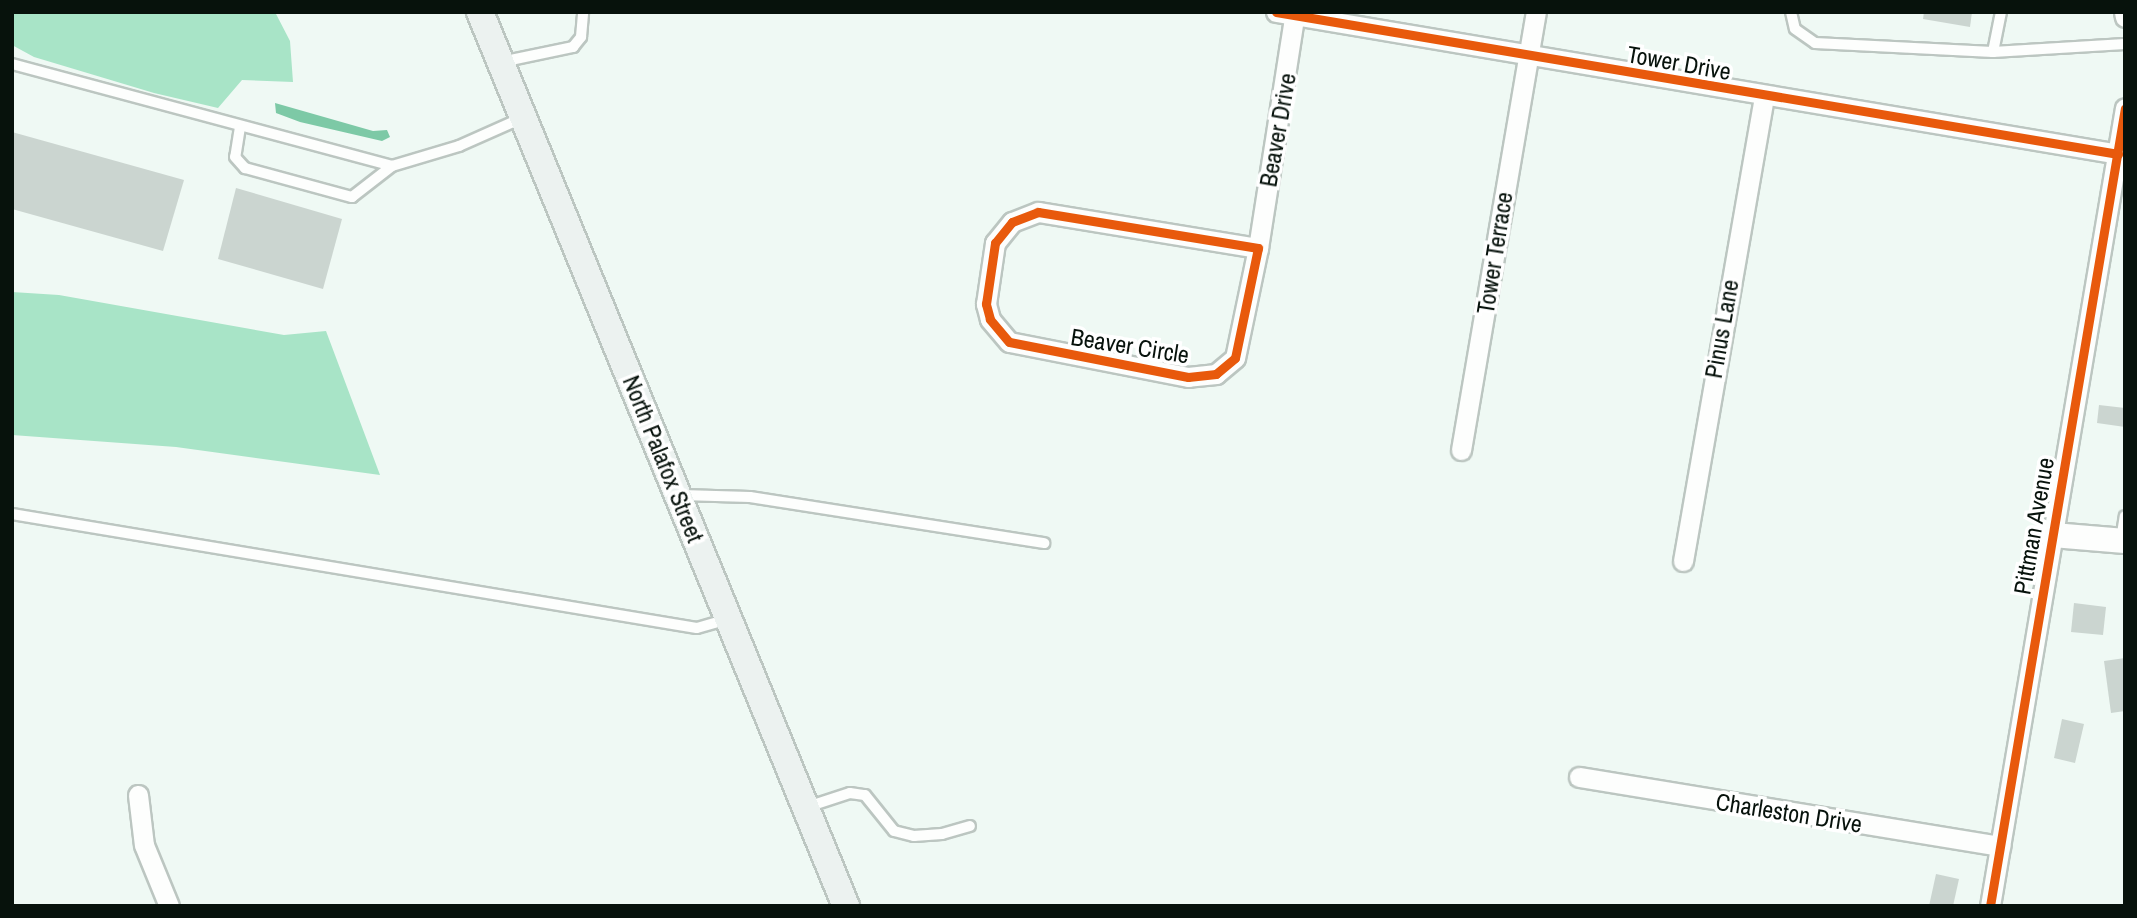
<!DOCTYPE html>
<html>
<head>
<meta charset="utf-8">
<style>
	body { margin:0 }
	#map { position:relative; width:2137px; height:918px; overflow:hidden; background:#eff9f4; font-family:"Archivo Narrow",sans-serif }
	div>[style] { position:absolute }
	.forest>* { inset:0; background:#a8e4c7 }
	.water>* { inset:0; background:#7dc9a6 }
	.building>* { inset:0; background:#cbd5d0 }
	.roads { filter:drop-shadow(2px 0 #bcc6c1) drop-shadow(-2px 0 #bcc6c1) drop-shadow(0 2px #bcc6c1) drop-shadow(0 -2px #bcc6c1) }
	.service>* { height:10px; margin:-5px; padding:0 5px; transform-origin:5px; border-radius:5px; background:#fdfefd }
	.minor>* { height:19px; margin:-9.5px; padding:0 9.5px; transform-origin:9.5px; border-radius:9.5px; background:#fdfefd }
	.tertiary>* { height:24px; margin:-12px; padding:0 12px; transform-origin:12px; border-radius:12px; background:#fdfefd }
	.secondary>* { height:26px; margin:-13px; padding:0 13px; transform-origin:13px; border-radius:13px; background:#ecf2f0 }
	.cycleway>* { height:9px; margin:-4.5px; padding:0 4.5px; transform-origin:4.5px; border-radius:4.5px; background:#e8590c }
	span { translate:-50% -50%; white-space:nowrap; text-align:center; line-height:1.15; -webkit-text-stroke:7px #fff; paint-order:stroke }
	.street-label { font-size:24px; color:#07120c }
	.frame { position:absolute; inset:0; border:14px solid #07120c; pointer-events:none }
</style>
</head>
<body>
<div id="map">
	<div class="forest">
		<i style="clip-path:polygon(12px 12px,275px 12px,290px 41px,293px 82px,242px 80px,218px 108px,154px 93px,34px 57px,12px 45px)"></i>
		<i style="clip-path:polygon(12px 292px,59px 295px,284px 335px,326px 331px,380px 475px,176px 447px,12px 435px)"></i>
	</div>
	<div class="water">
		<i style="clip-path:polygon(275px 103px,373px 131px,387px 130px,390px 137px,382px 141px,300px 122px,276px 113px)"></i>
	</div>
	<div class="building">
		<i style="clip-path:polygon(1924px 12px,1972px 12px,1970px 27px,1923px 19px)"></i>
		<i style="clip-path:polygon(12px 132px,184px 180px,163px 251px,12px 209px)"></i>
		<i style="clip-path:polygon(236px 188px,342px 219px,323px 289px,218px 259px)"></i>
		<i style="clip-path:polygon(2099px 405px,2125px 408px,2125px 427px,2097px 423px)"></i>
		<i style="clip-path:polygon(2074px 603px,2106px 607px,2103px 635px,2071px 632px)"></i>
		<i style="clip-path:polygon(2125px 658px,2125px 711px,2111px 713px,2104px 661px)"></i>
		<i style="clip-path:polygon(2062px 719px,2084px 724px,2075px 763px,2054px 758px)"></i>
		<i style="clip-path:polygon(1936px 874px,1959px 879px,1953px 906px,1929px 906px)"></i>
	</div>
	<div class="roads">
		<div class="service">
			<i style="left:1791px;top:12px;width:17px;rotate:77deg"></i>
			<i style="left:1795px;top:29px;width:24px;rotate:35deg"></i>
			<i style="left:1815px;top:43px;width:178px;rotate:2.9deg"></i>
			<i style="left:1993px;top:52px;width:132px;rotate:-3.5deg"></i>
			<i style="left:1993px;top:52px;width:41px;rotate:-78.7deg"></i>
			<i style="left:501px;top:62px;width:74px;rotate:-11.8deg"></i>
			<i style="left:573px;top:47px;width:13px;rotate:-51deg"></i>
			<i style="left:581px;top:37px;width:25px;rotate:-85deg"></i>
			<i style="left:12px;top:64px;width:393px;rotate:15deg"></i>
			<i style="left:240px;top:127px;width:30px;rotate:99deg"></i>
			<i style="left:235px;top:157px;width:15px;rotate:48deg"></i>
			<i style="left:245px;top:168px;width:111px;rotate:15.2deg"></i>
			<i style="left:352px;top:197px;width:51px;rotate:-37.8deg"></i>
			<i style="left:392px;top:166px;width:70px;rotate:-16.6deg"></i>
			<i style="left:459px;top:146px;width:69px;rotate:-24deg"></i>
			<i style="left:681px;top:495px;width:69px;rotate:1.7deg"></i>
			<i style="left:750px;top:497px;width:298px;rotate:8.9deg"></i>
			<i style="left:12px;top:514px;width:694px;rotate:9.45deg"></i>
			<i style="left:697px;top:628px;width:32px;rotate:-16deg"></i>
			<i style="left:2121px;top:540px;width:24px;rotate:-81deg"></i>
			<i style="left:807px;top:807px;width:45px;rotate:-18deg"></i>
			<i style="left:850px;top:793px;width:15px;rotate:8deg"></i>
			<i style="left:865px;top:795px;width:46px;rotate:51.1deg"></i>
			<i style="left:894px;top:831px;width:21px;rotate:14deg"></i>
			<i style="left:914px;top:836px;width:28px;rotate:-4deg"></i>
			<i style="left:942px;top:834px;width:29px;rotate:-16deg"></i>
		</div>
		<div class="minor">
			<i style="left:1276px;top:12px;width:854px;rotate:9.57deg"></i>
			<i style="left:2124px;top:12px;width:5px;rotate:79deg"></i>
			<i style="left:1038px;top:212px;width:223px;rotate:9.3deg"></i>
			<i style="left:1258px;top:248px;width:112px;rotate:101.8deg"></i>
			<i style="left:1235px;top:358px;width:25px;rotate:140deg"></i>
			<i style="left:1216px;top:374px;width:28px;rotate:174deg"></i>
			<i style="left:1188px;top:377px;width:182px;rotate:-168.9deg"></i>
			<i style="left:1009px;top:342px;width:30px;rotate:-130deg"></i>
			<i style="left:990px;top:319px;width:16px;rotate:-105deg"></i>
			<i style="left:986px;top:304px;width:62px;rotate:-81.6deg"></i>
			<i style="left:995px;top:243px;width:27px;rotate:-51deg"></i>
			<i style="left:1012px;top:222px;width:28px;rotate:-21deg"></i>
			<i style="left:1258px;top:248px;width:239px;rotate:-81.1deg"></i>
			<i style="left:1461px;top:450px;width:444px;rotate:-80.3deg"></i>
			<i style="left:1683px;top:561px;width:471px;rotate:-80.1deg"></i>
			<i style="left:1579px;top:777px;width:427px;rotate:9.3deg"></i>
			<i style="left:138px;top:795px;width:50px;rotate:83.2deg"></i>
			<i style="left:144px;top:845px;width:66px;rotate:67.7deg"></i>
			<i style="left:1990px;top:906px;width:809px;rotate:-80.4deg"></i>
		</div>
		<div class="tertiary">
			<i style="left:2053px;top:535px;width:72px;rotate:4.8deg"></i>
		</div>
		<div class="secondary">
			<i style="left:480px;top:12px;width:966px;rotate:67.74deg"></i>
		</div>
	</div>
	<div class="cycleway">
		<i style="left:1276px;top:12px;width:854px;rotate:9.57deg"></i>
		<i style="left:1038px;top:212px;width:223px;rotate:9.3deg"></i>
		<i style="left:1258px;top:248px;width:112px;rotate:101.8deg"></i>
		<i style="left:1235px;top:358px;width:25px;rotate:140deg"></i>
		<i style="left:1216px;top:374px;width:28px;rotate:174deg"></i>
		<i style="left:1188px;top:377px;width:182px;rotate:-168.9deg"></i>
		<i style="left:1009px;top:342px;width:30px;rotate:-130deg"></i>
		<i style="left:990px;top:319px;width:16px;rotate:-105deg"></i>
		<i style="left:986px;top:304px;width:62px;rotate:-81.6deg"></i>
		<i style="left:995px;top:243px;width:27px;rotate:-51deg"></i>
		<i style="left:1012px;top:222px;width:28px;rotate:-21deg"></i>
		<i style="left:1990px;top:906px;width:809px;rotate:-80.4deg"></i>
	</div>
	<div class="street-label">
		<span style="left:1679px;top:63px;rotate:10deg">Tower Drive</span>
		<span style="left:1278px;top:130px;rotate:-80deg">Beaver Drive</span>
		<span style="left:1495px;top:253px;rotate:-81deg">Tower Terrace</span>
		<span style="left:1722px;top:329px;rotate:-80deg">Pinus Lane</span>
		<span style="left:1130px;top:346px;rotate:9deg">Beaver Circle</span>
		<span style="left:663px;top:459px;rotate:68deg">North Palafox Street</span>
		<span style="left:2034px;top:526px;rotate:-80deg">Pittman Avenue</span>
		<span style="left:1789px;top:813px;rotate:9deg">Charleston Drive</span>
	</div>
	<div class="frame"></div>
</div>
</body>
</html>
